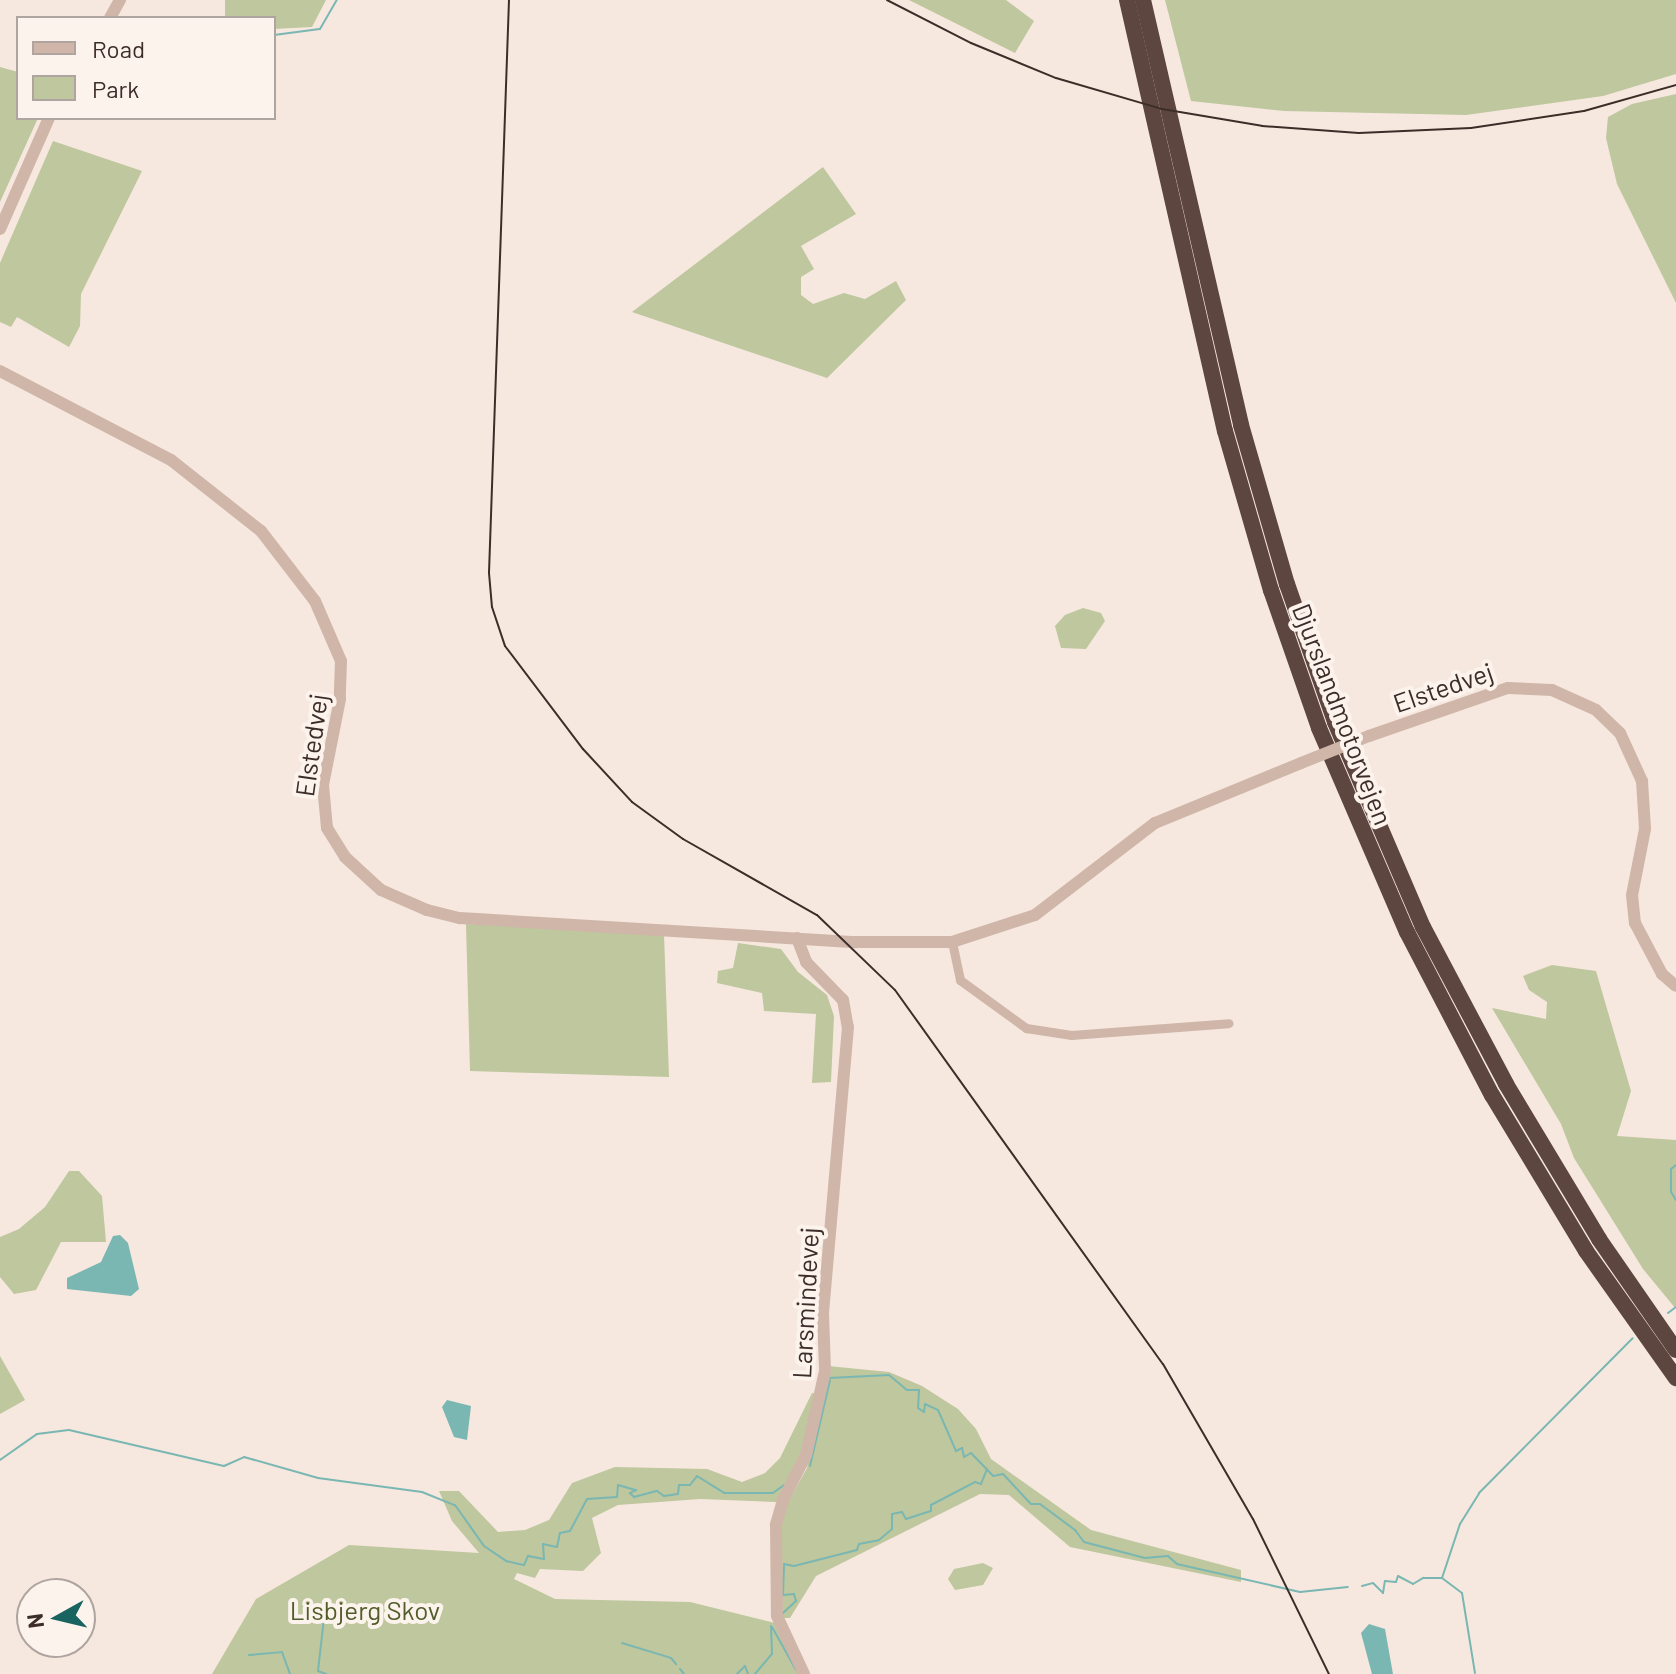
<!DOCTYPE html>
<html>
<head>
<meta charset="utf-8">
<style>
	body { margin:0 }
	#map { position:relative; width:1676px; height:1674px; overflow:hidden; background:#f6e8df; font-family:Barlow,sans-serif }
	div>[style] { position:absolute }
	.green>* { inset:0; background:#bec79d }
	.water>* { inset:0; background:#7ab7b2 }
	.stream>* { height:2px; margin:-1px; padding:0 1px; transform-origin:1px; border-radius:1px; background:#7ab7b2 }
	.minor>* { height:9px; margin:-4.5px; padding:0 4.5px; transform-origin:4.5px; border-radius:4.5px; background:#d0b6a9 }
	.tertiary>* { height:12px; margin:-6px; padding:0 6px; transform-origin:6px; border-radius:6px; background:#d0b6a9 }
	.motorway>* { height:16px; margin:-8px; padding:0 8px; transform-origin:8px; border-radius:8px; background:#5e4640 }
	.tram>* { height:2px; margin:-1px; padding:0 1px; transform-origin:1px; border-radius:1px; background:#3c2d29 }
	.tertiary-bridge>* { height:12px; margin:-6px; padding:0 6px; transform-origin:6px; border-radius:6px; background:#d0b6a9 }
	span { translate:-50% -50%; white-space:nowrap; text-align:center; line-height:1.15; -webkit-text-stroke:8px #fcf3ed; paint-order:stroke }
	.street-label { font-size:26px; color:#3c2d29 }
	.park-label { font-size:26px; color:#515e2a }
	.legend { position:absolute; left:16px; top:16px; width:260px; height:104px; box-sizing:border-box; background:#fcf3ed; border:2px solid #afa49f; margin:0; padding:10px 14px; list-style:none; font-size:24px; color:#3c2d29 }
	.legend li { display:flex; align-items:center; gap:16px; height:40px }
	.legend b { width:40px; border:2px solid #afa49f }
	.north { position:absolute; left:16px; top:1578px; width:80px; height:80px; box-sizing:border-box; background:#fcf3ed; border:2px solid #afa49f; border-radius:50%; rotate:262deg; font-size:22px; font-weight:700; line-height:32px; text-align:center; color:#3c2d29 }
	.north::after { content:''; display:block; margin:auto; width:28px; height:36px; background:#196360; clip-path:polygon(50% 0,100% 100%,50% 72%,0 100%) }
</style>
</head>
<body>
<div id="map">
	<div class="green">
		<i style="clip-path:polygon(225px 0,326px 0,312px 27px,274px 29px,274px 18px,225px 18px)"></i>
		<i style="clip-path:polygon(909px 0,1006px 0,1034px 21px,1015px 53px)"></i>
		<i style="clip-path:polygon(1165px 0,1676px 0,1676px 74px,1603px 96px,1466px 115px,1284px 111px,1191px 101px)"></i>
		<i style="clip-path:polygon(0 67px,18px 72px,18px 118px,38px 118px,0 202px)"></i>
		<i style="clip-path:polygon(1676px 94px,1676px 303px,1617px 184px,1606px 138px,1608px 117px,1632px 104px)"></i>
		<i style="clip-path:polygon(53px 141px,142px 171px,81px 294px,80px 326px,69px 347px,17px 317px,11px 327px,0 322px,0 263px)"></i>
		<i style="clip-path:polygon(823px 167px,856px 214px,801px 246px,814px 269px,801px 277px,801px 295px,813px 304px,844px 293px,865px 299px,896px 281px,906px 300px,827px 378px,632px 312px)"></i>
		<i style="clip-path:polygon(1083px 608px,1101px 613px,1105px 621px,1086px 649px,1061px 648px,1055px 626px,1065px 615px)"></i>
		<i style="clip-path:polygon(466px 924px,664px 934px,669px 1077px,470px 1071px)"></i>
		<i style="clip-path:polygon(738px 943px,781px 949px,798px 972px,827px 995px,834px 1016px,831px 1082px,812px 1083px,816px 1014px,764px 1011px,762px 993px,717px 983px,718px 971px,733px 968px)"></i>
		<i style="clip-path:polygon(1552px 965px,1596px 971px,1631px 1091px,1617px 1136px,1676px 1140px,1676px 1309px,1643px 1269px,1574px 1158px,1561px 1124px,1492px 1008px,1546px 1019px,1547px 1002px,1529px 990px,1523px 976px)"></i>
		<i style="clip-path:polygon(69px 1171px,79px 1171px,102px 1196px,106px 1242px,61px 1242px,36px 1290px,14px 1294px,0 1277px,0 1237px,19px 1229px,45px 1207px)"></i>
		<i style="clip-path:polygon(0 1356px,25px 1400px,0 1414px)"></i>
		<i style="clip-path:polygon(828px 1366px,889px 1372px,922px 1386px,958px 1409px,976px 1429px,991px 1459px,1091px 1530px,1241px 1570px,1241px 1582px,1070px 1547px,1009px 1495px,980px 1494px,816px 1576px,790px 1618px,781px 1618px,782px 1513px,807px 1468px)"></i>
		<i style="clip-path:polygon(812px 1393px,818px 1394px,796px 1471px,776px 1502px,700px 1499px,618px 1505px,592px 1518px,601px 1553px,583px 1571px,540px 1569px,535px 1578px,517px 1573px,514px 1579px,555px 1599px,690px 1602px,775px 1623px,800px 1674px,212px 1674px,256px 1599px,349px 1545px,479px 1553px,452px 1521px,439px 1491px,459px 1491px,498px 1532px,525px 1530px,549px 1520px,572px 1483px,615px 1467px,707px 1469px,742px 1482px,765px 1473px,780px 1458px)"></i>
		<i style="clip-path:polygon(983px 1563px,993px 1568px,983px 1585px,955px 1590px,948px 1579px,954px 1569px)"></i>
	</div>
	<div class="water">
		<i style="clip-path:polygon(120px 1235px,128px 1243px,139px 1289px,131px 1296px,67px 1289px,67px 1278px,101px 1262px,113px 1236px)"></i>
		<i style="clip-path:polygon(447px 1400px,471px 1406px,467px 1440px,454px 1437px,442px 1407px)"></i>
		<i style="clip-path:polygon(1369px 1624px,1385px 1629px,1393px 1674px,1372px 1674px,1361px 1633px)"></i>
	</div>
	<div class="stream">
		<i style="left:274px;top:35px;width:46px;rotate:-7.4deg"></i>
		<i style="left:320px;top:29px;width:34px;rotate:-60deg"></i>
		<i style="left:1676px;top:1165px;width:6px;rotate:141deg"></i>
		<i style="left:1671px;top:1169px;width:23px;rotate:90deg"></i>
		<i style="left:1671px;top:1192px;width:9px;rotate:58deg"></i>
		<i style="left:1668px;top:1313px;width:10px;rotate:-37deg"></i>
		<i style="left:829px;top:1378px;width:60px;rotate:-2.9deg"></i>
		<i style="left:889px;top:1375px;width:23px;rotate:40deg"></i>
		<i style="left:907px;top:1390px;width:12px"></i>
		<i style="left:919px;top:1390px;width:18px;rotate:93deg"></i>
		<i style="left:918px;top:1408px;width:7px;rotate:34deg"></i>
		<i style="left:924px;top:1412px;width:8px;rotate:-83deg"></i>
		<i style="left:925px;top:1404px;width:14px;rotate:25deg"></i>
		<i style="left:938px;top:1410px;width:45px;rotate:66.3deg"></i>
		<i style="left:956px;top:1451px;width:7px;rotate:-27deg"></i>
		<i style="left:962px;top:1448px;width:9px;rotate:77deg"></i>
		<i style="left:964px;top:1457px;width:8px;rotate:-30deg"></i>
		<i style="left:971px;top:1453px;width:32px;rotate:46deg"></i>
		<i style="left:993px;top:1476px;width:10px;rotate:-11deg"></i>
		<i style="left:1003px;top:1474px;width:41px;rotate:47deg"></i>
		<i style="left:1031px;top:1504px;width:9px"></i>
		<i style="left:1040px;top:1504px;width:44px;rotate:36.6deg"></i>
		<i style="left:1075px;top:1530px;width:15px;rotate:53deg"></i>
		<i style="left:1084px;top:1542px;width:63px;rotate:14.7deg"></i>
		<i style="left:1145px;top:1558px;width:23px;rotate:-5deg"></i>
		<i style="left:1168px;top:1556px;width:12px;rotate:42deg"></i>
		<i style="left:1177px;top:1564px;width:126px;rotate:12.8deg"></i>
		<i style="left:1300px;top:1592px;width:48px;rotate:-5.9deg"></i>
		<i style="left:0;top:1460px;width:45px;rotate:-35.1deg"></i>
		<i style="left:37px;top:1434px;width:32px;rotate:-7deg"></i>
		<i style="left:69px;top:1430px;width:159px;rotate:13.1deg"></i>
		<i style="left:224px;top:1466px;width:22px;rotate:-24deg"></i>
		<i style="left:244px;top:1457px;width:77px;rotate:15.8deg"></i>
		<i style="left:318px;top:1478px;width:105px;rotate:7.7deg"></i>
		<i style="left:422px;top:1492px;width:35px;rotate:22deg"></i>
		<i style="left:455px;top:1505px;width:50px;rotate:54.7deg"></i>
		<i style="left:484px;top:1546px;width:27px;rotate:34deg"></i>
		<i style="left:506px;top:1561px;width:18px;rotate:13deg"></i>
		<i style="left:524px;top:1565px;width:10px;rotate:-66deg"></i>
		<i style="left:528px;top:1556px;width:16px;rotate:11deg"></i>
		<i style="left:544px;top:1559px;width:15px;rotate:-94deg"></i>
		<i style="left:543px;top:1544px;width:14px;rotate:12deg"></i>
		<i style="left:557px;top:1547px;width:14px;rotate:-78deg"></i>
		<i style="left:560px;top:1533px;width:10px;rotate:-11deg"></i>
		<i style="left:570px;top:1531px;width:36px;rotate:-62deg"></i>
		<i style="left:587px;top:1499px;width:30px;rotate:-4deg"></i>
		<i style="left:617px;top:1497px;width:12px;rotate:-85deg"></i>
		<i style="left:618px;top:1485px;width:19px;rotate:16deg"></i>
		<i style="left:636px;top:1490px;width:7px;rotate:153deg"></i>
		<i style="left:630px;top:1493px;width:6px;rotate:45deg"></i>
		<i style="left:634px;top:1497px;width:24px;rotate:-15deg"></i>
		<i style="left:657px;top:1491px;width:9px;rotate:36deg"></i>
		<i style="left:664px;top:1496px;width:14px;rotate:-8deg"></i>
		<i style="left:678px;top:1494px;width:9px;rotate:-84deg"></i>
		<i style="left:679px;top:1485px;width:11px"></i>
		<i style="left:690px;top:1485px;width:11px;rotate:-52deg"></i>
		<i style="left:697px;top:1476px;width:32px;rotate:32deg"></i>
		<i style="left:724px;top:1493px;width:49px"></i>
		<i style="left:773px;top:1493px;width:14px;rotate:-36deg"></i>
		<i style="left:810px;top:1466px;width:88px;rotate:-76.9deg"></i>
		<i style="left:1442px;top:1578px;width:25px;rotate:37deg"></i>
		<i style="left:1462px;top:1593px;width:81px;rotate:80.8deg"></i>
		<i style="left:1362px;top:1586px;width:11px;rotate:-15deg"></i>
		<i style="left:1373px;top:1583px;width:14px;rotate:45deg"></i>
		<i style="left:1383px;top:1593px;width:12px;rotate:-81deg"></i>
		<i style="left:1385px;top:1581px;width:11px;rotate:5deg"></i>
		<i style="left:1396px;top:1582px;width:6px;rotate:-72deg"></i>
		<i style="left:1398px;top:1576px;width:17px;rotate:28deg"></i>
		<i style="left:1413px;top:1584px;width:12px;rotate:-31deg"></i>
		<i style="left:1423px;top:1578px;width:19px"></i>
		<i style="left:1442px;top:1578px;width:57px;rotate:-71.6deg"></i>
		<i style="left:1460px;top:1524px;width:36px;rotate:-58deg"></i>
		<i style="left:1479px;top:1493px;width:218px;rotate:-45.2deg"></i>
		<i style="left:783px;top:1613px;width:18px;rotate:-43deg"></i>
		<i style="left:796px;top:1601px;width:7px;rotate:-106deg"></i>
		<i style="left:794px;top:1594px;width:11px;rotate:175deg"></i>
		<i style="left:783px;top:1595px;width:31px;rotate:-88deg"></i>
		<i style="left:784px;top:1564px;width:10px;rotate:11deg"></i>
		<i style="left:794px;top:1566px;width:65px;rotate:-14.3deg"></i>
		<i style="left:857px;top:1550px;width:6px;rotate:-72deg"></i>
		<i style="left:859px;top:1544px;width:20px;rotate:-11deg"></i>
		<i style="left:879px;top:1540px;width:17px;rotate:-40deg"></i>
		<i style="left:892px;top:1529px;width:15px;rotate:-90deg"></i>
		<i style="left:892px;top:1514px;width:10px;rotate:-11deg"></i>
		<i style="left:902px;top:1512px;width:8px;rotate:60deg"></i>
		<i style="left:906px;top:1519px;width:26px;rotate:-18deg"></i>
		<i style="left:931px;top:1511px;width:6px;rotate:-90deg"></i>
		<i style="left:931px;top:1505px;width:50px;rotate:-27.6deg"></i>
		<i style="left:975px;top:1482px;width:6px;rotate:18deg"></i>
		<i style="left:981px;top:1484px;width:16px;rotate:-68deg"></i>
		<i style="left:324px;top:1618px;width:53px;rotate:96.5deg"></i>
		<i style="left:318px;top:1671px;width:9px;rotate:21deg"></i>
		<i style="left:772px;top:1627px;width:49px;rotate:60.8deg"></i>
		<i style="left:622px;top:1643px;width:51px;rotate:17deg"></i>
		<i style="left:671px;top:1658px;width:8px;rotate:50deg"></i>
		<i style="left:249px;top:1655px;width:33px;rotate:-5deg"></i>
		<i style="left:282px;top:1652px;width:23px;rotate:70deg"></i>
		<i style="left:680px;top:1669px;width:6px;rotate:51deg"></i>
		<i style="left:737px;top:1674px;width:11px;rotate:-45deg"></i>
		<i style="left:745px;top:1666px;width:9px;rotate:69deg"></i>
		<i style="left:755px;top:1674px;width:26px;rotate:-50deg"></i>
		<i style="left:772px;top:1654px;width:28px;rotate:-92deg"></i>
	</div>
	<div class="minor">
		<i style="left:952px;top:942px;width:39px;rotate:78deg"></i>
		<i style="left:960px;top:980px;width:82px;rotate:36deg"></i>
		<i style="left:1026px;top:1028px;width:46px;rotate:8.8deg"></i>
		<i style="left:1071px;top:1035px;width:158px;rotate:-4.3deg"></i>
	</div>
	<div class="tertiary">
		<i style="left:110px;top:18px;width:21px;rotate:-61deg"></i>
		<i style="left:0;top:229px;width:121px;rotate:-66.2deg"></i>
		<i style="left:0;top:371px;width:193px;rotate:27.5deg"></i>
		<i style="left:171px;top:460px;width:115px;rotate:38.3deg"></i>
		<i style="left:261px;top:531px;width:88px;rotate:52.4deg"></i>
		<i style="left:315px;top:601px;width:65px;rotate:66.6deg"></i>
		<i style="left:341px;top:661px;width:38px;rotate:92deg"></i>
		<i style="left:340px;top:699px;width:88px;rotate:101.2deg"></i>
		<i style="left:323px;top:785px;width:43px;rotate:84.7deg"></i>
		<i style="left:327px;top:828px;width:34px;rotate:58deg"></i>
		<i style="left:345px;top:857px;width:49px;rotate:42.5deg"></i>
		<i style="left:381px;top:890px;width:50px;rotate:23.5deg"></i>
		<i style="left:427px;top:910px;width:34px;rotate:14deg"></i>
		<i style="left:460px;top:918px;width:396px;rotate:3.5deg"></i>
		<i style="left:855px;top:942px;width:97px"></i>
		<i style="left:952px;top:942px;width:87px;rotate:-18deg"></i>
		<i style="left:1035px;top:915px;width:151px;rotate:-37.5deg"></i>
		<i style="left:1155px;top:823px;width:158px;rotate:-22.3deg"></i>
		<i style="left:1369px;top:736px;width:147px;rotate:-19.1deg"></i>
		<i style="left:1508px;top:688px;width:44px;rotate:2.6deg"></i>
		<i style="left:1552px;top:690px;width:48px;rotate:24.4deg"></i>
		<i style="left:1596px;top:710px;width:33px;rotate:44deg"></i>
		<i style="left:1620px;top:733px;width:53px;rotate:65.4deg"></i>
		<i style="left:1642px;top:781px;width:48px;rotate:86.4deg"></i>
		<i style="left:1645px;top:829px;width:67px;rotate:101.1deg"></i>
		<i style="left:1632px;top:895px;width:28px;rotate:84deg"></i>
		<i style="left:1635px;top:923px;width:58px;rotate:62.1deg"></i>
		<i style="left:1662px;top:974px;width:18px;rotate:41deg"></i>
		<i style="left:797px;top:938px;width:26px;rotate:69deg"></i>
		<i style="left:806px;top:962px;width:53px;rotate:45.8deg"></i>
		<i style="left:843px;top:1000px;width:27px;rotate:80deg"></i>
		<i style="left:848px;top:1027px;width:287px;rotate:95deg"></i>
		<i style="left:823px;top:1313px;width:58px;rotate:88deg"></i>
		<i style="left:825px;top:1371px;width:86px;rotate:102.7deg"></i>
		<i style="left:806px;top:1455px;width:51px;rotate:117.1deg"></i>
		<i style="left:783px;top:1500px;width:26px;rotate:106deg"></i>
		<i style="left:776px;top:1525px;width:91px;rotate:89.4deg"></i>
		<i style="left:777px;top:1616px;width:64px;rotate:65deg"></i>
	</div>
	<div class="motorway">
		<i style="left:1127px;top:0;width:442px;rotate:77.2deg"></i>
		<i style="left:1225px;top:431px;width:166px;rotate:73.9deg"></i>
		<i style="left:1271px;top:590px;width:146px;rotate:70.8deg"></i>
		<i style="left:1319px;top:728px;width:222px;rotate:66.7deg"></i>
		<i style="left:1407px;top:932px;width:184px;rotate:62.5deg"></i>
		<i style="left:1492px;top:1095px;width:182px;rotate:58.9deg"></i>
		<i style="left:1586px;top:1251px;width:156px;rotate:54.7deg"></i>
		<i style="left:1143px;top:0;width:436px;rotate:77deg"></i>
		<i style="left:1241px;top:425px;width:166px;rotate:73.9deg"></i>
		<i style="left:1287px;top:584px;width:146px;rotate:70.8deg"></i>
		<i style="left:1335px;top:722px;width:223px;rotate:66.8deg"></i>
		<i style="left:1423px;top:927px;width:178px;rotate:62.1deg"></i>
		<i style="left:1506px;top:1084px;width:181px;rotate:59deg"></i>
		<i style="left:1599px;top:1239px;width:135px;rotate:55.3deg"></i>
	</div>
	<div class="tram">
		<i style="left:509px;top:0;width:573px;rotate:92deg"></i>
		<i style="left:489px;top:573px;width:34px;rotate:85deg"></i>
		<i style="left:492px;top:607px;width:41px;rotate:71.6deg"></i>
		<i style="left:505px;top:646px;width:129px;rotate:52.9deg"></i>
		<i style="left:583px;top:749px;width:72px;rotate:47.2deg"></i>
		<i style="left:632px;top:802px;width:63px;rotate:36deg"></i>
		<i style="left:683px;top:839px;width:154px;rotate:29.6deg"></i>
		<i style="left:817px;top:915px;width:108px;rotate:43.9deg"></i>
		<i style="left:895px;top:990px;width:460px;rotate:54.4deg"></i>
		<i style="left:1163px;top:1364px;width:179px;rotate:59.9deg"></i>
		<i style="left:1253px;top:1519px;width:173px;rotate:63.9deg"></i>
		<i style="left:887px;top:0;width:94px;rotate:27.1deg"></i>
		<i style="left:971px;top:43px;width:92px;rotate:22.4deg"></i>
		<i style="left:1056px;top:78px;width:110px;rotate:16.3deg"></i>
		<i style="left:1162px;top:109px;width:101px;rotate:9.6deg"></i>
		<i style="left:1262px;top:126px;width:97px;rotate:4.1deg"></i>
		<i style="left:1359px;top:133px;width:112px;rotate:-2.6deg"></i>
		<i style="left:1471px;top:128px;width:114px;rotate:-8.6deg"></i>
		<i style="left:1584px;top:111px;width:96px;rotate:-15.8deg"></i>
	</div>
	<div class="tertiary-bridge">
		<i style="left:1301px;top:763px;width:73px;rotate:-21.7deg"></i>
	</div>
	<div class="street-label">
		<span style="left:1443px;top:687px;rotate:-19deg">Elstedvej</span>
		<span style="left:1343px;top:714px;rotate:69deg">Djurslandmotorvejen</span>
		<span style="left:311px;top:745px;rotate:-82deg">Elstedvej</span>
		<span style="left:805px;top:1303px;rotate:-87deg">Larsmindevej</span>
	</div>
	<div class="park-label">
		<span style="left:365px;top:1610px">Lisbjerg Skov</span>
	</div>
	<ul class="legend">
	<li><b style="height:10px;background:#d0b6a9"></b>Road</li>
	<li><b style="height:22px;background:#bec79d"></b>Park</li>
	</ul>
	<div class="north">N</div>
</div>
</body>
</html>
